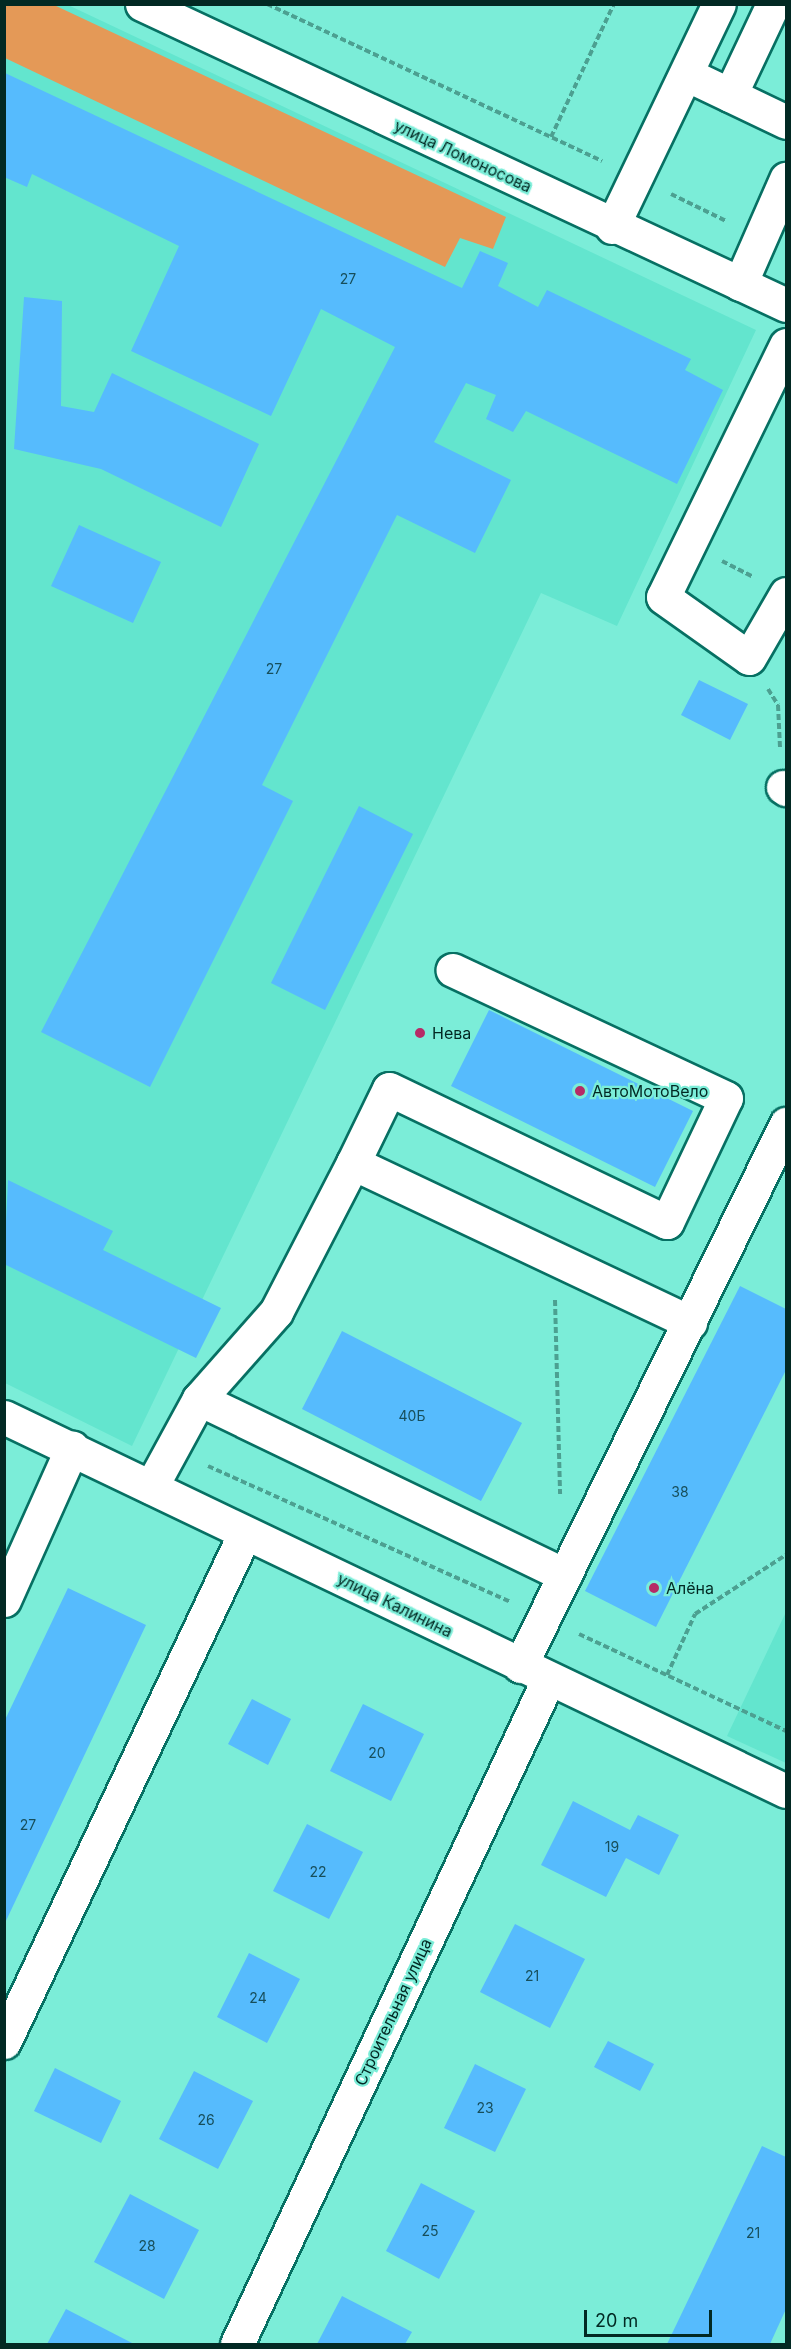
<!DOCTYPE html>
<html>
<head>
<meta charset="utf-8">
<style>
	body { margin:0 }
	#map { position:relative; width:791px; height:2349px; overflow:hidden; background:#7bedd8; font-family:Inter,sans-serif }
	div>[style] { position:absolute }
	.built>* { inset:0; background:#63e5ce }
	.green>* { inset:0; background:#e49957 }
	.building>* { inset:0; background:#56bbfd }
	.path>* { height:4px; margin-top:-2px; transform-origin:0; background:repeating-linear-gradient(90deg,#4ca091 0 6px,transparent 0 9px) }
	.roads { filter:drop-shadow(2px 0 #077063) drop-shadow(-2px 0 #077063) drop-shadow(0 2px #077063) drop-shadow(0 -2px #077063) }
	.minor>* { height:33px; margin:-16.5px; padding:0 16.5px; transform-origin:16.5px; border-radius:16.5px; background:#fff }
	.dots>* { width:16px; height:16px; translate:-50% -50%; box-sizing:border-box; border:3px solid #7bedd8; border-radius:50% }
	span { translate:-50% -50%; white-space:nowrap; text-align:center; line-height:1.15; -webkit-text-stroke:4.5px #7bedd8; paint-order:stroke }
	.number-label { font-size:14px; color:#174e5a }
	.number-label span { -webkit-text-stroke-width:0 }
	.street-label { font-size:16px; color:#022923 }
	.poi-label { font-size:16px; color:#022923 }
	.left { translate:0 -50%; text-align:left }
	.frame { position:absolute; inset:0; border:6px solid #022923; pointer-events:none }
	.scale { position:absolute; left:584px; top:2310px; width:128px; height:27px; box-sizing:border-box; border:3px solid #022923; border-top:0; padding-left:8px; font-size:18px; line-height:21px; white-space:nowrap; color:#022923; -webkit-text-stroke:4px #7bedd8; paint-order:stroke }
</style>
</head>
<body>
<div id="map">
	<div class="built">
		<i style="clip-path:polygon(4px 5px,68px 5px,756px 330px,617px 626px,541px 593px,132px 1446px,5px 1383px)"></i>
		<i style="clip-path:polygon(786px 1612px,786px 1763px,727px 1736px)"></i>
	</div>
	<div class="green">
		<i style="clip-path:polygon(5px 4px,54px 5px,506px 217px,493px 249px,460px 238px,445px 267px,5px 58px)"></i>
	</div>
	<div class="building">
		<i style="clip-path:polygon(5px 73px,462px 288px,480px 251px,508px 263px,498px 286px,538px 307px,547px 290px,691px 359px,685px 370px,723px 390px,677px 484px,526px 411px,513px 432px,486px 419px,496px 395px,466px 383px,434px 442px,511px 480px,475px 553px,397px 515px,262px 785px,293px 801px,150px 1087px,41px 1032px,395px 347px,321px 309px,271px 416px,131px 351px,179px 246px,32px 174px,27px 187px,4px 177px)"></i>
		<i style="clip-path:polygon(24px 297px,62px 301px,61px 406px,94px 412px,112px 373px,259px 444px,221px 527px,101px 469px,14px 449px)"></i>
		<i style="clip-path:polygon(79px 525px,161px 562px,133px 623px,51px 586px)"></i>
		<i style="clip-path:polygon(699px 680px,748px 704px,730px 740px,681px 715px)"></i>
		<i style="clip-path:polygon(359px 806px,413px 834px,325px 1010px,271px 983px)"></i>
		<i style="clip-path:polygon(489px 1010px,693px 1111px,655px 1187px,451px 1086px)"></i>
		<i style="clip-path:polygon(8px 1180px,113px 1231px,103px 1250px,221px 1308px,196px 1358px,4px 1264px)"></i>
		<i style="clip-path:polygon(740px 1286px,786px 1309px,786px 1370px,656px 1627px,585px 1591px)"></i>
		<i style="clip-path:polygon(342px 1331px,522px 1423px,481px 1501px,302px 1409px)"></i>
		<i style="clip-path:polygon(68px 1588px,146px 1625px,4px 1925px,4px 1722px)"></i>
		<i style="clip-path:polygon(252px 1699px,291px 1719px,268px 1765px,228px 1744px)"></i>
		<i style="clip-path:polygon(363px 1704px,424px 1734px,391px 1801px,330px 1771px)"></i>
		<i style="clip-path:polygon(573px 1801px,630px 1830px,638px 1815px,679px 1835px,659px 1875px,626px 1858px,606px 1897px,541px 1865px)"></i>
		<i style="clip-path:polygon(307px 1824px,363px 1852px,329px 1919px,273px 1891px)"></i>
		<i style="clip-path:polygon(515px 1924px,585px 1959px,550px 2028px,480px 1992px)"></i>
		<i style="clip-path:polygon(249px 1953px,300px 1979px,267px 2043px,217px 2017px)"></i>
		<i style="clip-path:polygon(608px 2041px,654px 2064px,640px 2091px,594px 2067px)"></i>
		<i style="clip-path:polygon(475px 2064px,526px 2089px,495px 2152px,444px 2128px)"></i>
		<i style="clip-path:polygon(55px 2068px,121px 2101px,101px 2143px,34px 2111px)"></i>
		<i style="clip-path:polygon(194px 2071px,253px 2101px,218px 2169px,159px 2139px)"></i>
		<i style="clip-path:polygon(762px 2146px,786px 2157px,786px 2309px,770px 2344px,667px 2344px)"></i>
		<i style="clip-path:polygon(421px 2183px,475px 2211px,439px 2279px,386px 2251px)"></i>
		<i style="clip-path:polygon(130px 2194px,199px 2230px,164px 2299px,94px 2262px)"></i>
		<i style="clip-path:polygon(342px 2296px,412px 2332px,405px 2344px,317px 2344px)"></i>
		<i style="clip-path:polygon(66px 2309px,134px 2344px,47px 2344px)"></i>
	</div>
	<div class="path">
		<i style="left:267px;top:4px;width:370px;rotate:25.1deg"></i>
		<i style="left:551px;top:137px;width:147px;rotate:-64.7deg"></i>
		<i style="left:671px;top:194px;width:61px;rotate:26.1deg"></i>
		<i style="left:722px;top:561px;width:35px;rotate:27deg"></i>
		<i style="left:768px;top:689px;width:19px;rotate:58deg"></i>
		<i style="left:778px;top:705px;width:43px;rotate:87.3deg"></i>
		<i style="left:555px;top:1300px;width:194px;rotate:88.5deg"></i>
		<i style="left:208px;top:1466px;width:331px;rotate:24.2deg"></i>
		<i style="left:579px;top:1634px;width:229px;rotate:25.1deg"></i>
		<i style="left:667px;top:1675px;width:67px;rotate:-65.3deg"></i>
		<i style="left:695px;top:1614px;width:108px;rotate:-33deg"></i>
	</div>
	<div class="roads">
		<div class="minor">
			<i style="left:142px;top:4px;width:711px;rotate:25.05deg"></i>
			<i style="left:686px;top:74px;width:111px;rotate:25.6deg"></i>
			<i style="left:730px;top:95px;width:101px;rotate:-64.7deg"></i>
			<i style="left:612px;top:227px;width:247px;rotate:-64.4deg"></i>
			<i style="left:740px;top:284px;width:115px;rotate:-66.3deg"></i>
			<i style="left:786px;top:345px;width:280px;rotate:116deg"></i>
			<i style="left:663px;top:597px;width:105px;rotate:35.3deg"></i>
			<i style="left:749px;top:658px;width:74px;rotate:-60deg"></i>
			<i style="left:783px;top:787px;width:4px;rotate:34deg"></i>
			<i style="left:353px;top:1163px;width:82px;rotate:-64.1deg"></i>
			<i style="left:389px;top:1089px;width:308px;rotate:25.6deg"></i>
			<i style="left:667px;top:1222px;width:137px;rotate:-64.6deg"></i>
			<i style="left:726px;top:1098px;width:302px;rotate:-154.9deg"></i>
			<i style="left:199px;top:1399px;width:406px;rotate:25.7deg"></i>
			<i style="left:4px;top:1417px;width:867px;rotate:25.56deg"></i>
			<i style="left:151px;top:1487px;width:100px;rotate:-61.4deg"></i>
			<i style="left:199px;top:1399px;width:116px;rotate:-48.5deg"></i>
			<i style="left:276px;top:1312px;width:168px;rotate:-62.7deg"></i>
			<i style="left:353px;top:1163px;width:373px;rotate:25.3deg"></i>
			<i style="left:4px;top:1600px;width:167px;rotate:-65.9deg"></i>
			<i style="left:520px;top:1666px;width:604px;rotate:-63.86deg"></i>
			<i style="left:4px;top:2042px;width:563px;rotate:-64.66deg"></i>
			<i style="left:237px;top:2344px;width:733px;rotate:-64.9deg"></i>
		</div>
	</div>
	<div class="dots">
		<i style="left:420px;top:1033px;background:#b62b66"></i>
		<i style="left:580px;top:1091px;background:#b62b66"></i>
		<i style="left:654px;top:1588px;background:#b62b66"></i>
	</div>
	<div class="number-label">
		<span style="left:348px;top:279px">27</span>
		<span style="left:274px;top:669px">27</span>
		<span style="left:412px;top:1416px">40Б</span>
		<span style="left:680px;top:1492px">38</span>
		<span style="left:377px;top:1753px">20</span>
		<span style="left:28px;top:1825px">27</span>
		<span style="left:612px;top:1847px">19</span>
		<span style="left:318px;top:1872px">22</span>
		<span style="left:532px;top:1976px">21</span>
		<span style="left:258px;top:1998px">24</span>
		<span style="left:485px;top:2108px">23</span>
		<span style="left:206px;top:2120px">26</span>
		<span style="left:430px;top:2231px">25</span>
		<span style="left:753px;top:2233px">21</span>
		<span style="left:147px;top:2246px">28</span>
	</div>
	<div class="street-label">
		<span style="left:463px;top:156px;rotate:25deg">улица Ломоносова</span>
		<span style="left:395px;top:1605px;rotate:26deg">улица Калинина</span>
		<span style="left:393px;top:2012px;rotate:-65deg">Строительная улица</span>
	</div>
	<div class="poi-label">
		<span class="left" style="left:432px;top:1033px">Нева</span>
		<span class="left" style="left:592px;top:1091px">АвтоМотоВело</span>
		<span class="left" style="left:666px;top:1588px">Алёна</span>
	</div>
	<div class="frame"></div>
	<div class="scale">20 m</div>
</div>
</body>
</html>
